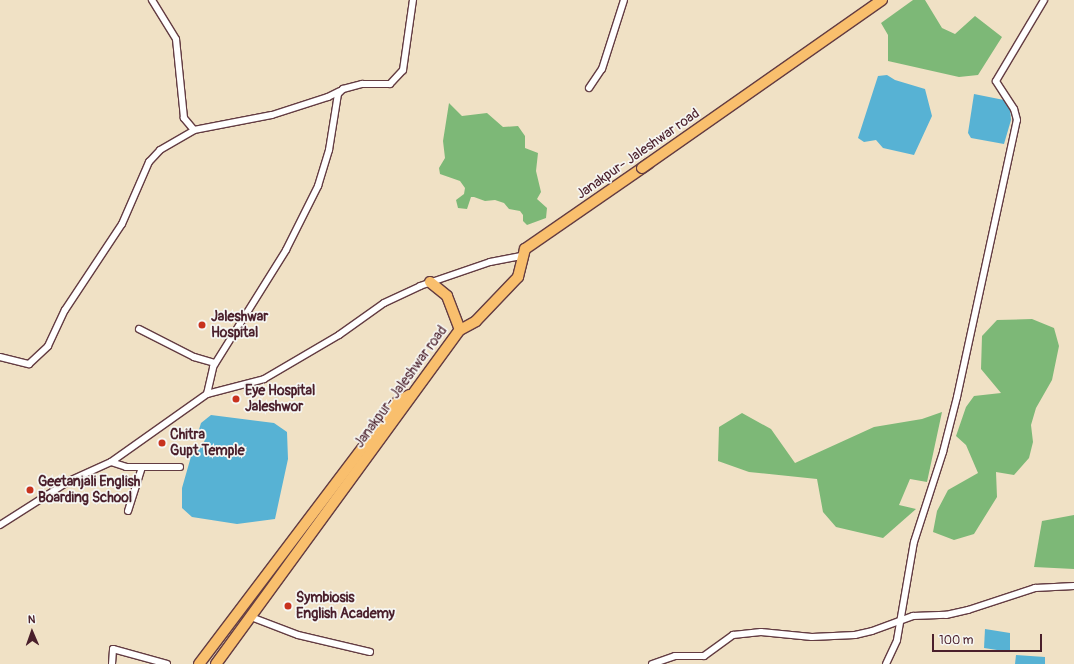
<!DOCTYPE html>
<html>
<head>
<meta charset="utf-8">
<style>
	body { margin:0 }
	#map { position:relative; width:1074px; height:664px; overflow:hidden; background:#f0e1c5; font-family:Pangolin,sans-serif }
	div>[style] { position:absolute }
	.forest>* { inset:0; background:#7db877 }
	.water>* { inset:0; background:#57b2d4 }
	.roads { filter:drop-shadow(1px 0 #633c42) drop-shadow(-1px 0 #633c42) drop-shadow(0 1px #633c42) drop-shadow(0 -1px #633c42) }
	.minor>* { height:6px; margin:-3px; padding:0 3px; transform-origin:3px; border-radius:3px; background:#fff }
	.trunk>* { height:10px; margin:-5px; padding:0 5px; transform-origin:5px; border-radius:5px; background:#f9bf6d }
	.bridges { filter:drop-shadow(1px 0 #633c42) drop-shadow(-1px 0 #633c42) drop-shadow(0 1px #633c42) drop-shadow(0 -1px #633c42) }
	.trunk-bridge>* { height:10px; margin:-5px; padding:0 5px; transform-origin:5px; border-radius:5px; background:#f9bf6d }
	.dots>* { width:11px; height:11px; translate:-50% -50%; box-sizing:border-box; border:2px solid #f6f6f2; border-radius:50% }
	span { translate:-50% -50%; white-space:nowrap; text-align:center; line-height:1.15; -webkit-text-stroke:3.5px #f6f6f2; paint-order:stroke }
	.street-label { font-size:14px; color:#4a1f2b }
	.poi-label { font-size:14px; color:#4a1f2b; font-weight:700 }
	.left { translate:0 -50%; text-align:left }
	.north { position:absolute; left:12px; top:612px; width:40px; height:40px; -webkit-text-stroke:3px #f6f6f2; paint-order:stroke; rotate:358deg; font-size:11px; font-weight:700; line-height:16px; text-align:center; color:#4a1f2b }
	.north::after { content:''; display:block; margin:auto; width:14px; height:18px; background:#4a1f2b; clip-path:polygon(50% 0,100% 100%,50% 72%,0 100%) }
	.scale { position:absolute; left:932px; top:634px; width:110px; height:18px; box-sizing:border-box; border:2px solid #4a1f2b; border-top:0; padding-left:5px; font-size:12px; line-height:14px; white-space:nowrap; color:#4a1f2b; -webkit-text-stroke:3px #f6f6f2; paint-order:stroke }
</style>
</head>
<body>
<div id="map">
	<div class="forest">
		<i style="clip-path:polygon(913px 0,925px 0,942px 28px,955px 34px,975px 16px,1002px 37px,978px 75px,959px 77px,888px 61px,888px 35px,881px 23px)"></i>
		<i style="clip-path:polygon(449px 103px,462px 116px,487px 113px,503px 127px,518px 126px,525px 136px,525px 148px,538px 153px,536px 171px,541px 192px,537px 199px,547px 208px,546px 218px,527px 225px,523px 221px,523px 215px,520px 211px,509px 209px,504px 203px,495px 200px,485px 201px,474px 197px,471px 197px,467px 209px,458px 208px,456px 200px,464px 194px,465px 188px,460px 181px,440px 174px,439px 168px,445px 158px,443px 141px)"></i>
		<i style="clip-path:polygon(1032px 319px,1054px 328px,1059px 346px,1052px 380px,1036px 408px,1031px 425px,1033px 442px,1029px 458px,1014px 475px,996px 472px,997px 497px,974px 534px,954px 540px,933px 532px,937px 511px,948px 490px,978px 473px,966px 445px,956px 436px,966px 407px,974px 396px,1001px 393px,981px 369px,982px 336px,997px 320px)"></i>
		<i style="clip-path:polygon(942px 412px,927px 482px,910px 479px,899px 505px,916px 509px,883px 538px,836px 527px,823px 512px,817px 479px,749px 472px,718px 461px,719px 427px,742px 413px,771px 429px,795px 463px,874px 427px,922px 419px)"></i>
		<i style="clip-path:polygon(1074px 515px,1074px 569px,1034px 567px,1042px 521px)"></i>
	</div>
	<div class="water">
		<i style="clip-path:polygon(887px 75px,895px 80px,925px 89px,932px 116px,914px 155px,883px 148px,876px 140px,864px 142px,858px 138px,878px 76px)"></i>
		<i style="clip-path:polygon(974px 94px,1004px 100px,1010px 108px,1011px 120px,1004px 144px,971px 138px,968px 133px)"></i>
		<i style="clip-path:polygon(211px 415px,274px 423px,287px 432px,288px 459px,275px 519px,237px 524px,192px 517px,182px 508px,182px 488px,194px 446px,202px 448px,205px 439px,197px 436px,201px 423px)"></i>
		<i style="clip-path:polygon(985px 629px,1010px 633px,1010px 652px,984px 648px)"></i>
		<i style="clip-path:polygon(1016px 655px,1045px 657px,1045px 664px,1015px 664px)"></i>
	</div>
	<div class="roads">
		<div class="minor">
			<i style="left:589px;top:88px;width:23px;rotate:-56deg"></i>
			<i style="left:602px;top:69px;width:72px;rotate:-72.3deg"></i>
			<i style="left:194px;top:130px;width:79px;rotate:-10.9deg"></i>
			<i style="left:272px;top:115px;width:59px;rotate:-17.8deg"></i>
			<i style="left:328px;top:97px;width:13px;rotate:-27deg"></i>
			<i style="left:139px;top:329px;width:62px;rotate:27deg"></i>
			<i style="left:194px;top:357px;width:22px;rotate:16deg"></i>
			<i style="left:0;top:357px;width:30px;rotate:14deg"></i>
			<i style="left:29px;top:364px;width:26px;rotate:-43deg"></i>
			<i style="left:48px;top:346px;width:40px;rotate:-65deg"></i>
			<i style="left:65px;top:310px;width:103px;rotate:-56.5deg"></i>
			<i style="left:122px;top:224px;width:68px;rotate:-66.5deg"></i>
			<i style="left:149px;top:162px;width:16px;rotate:-47deg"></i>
			<i style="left:160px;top:150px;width:39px;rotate:-30deg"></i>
			<i style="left:194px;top:130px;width:16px;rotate:-130deg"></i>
			<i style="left:184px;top:118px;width:79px;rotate:-95.8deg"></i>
			<i style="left:176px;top:39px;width:46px;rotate:-121.6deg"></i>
			<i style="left:207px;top:394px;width:28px;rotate:-77deg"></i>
			<i style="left:213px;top:367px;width:138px;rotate:-58deg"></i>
			<i style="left:286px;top:250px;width:72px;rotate:-63.4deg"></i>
			<i style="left:318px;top:186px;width:38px;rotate:-73deg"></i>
			<i style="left:329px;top:150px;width:57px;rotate:-80.9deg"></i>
			<i style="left:338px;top:94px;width:7px;rotate:-45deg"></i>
			<i style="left:343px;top:89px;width:20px;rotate:-15deg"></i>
			<i style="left:362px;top:84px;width:28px"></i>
			<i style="left:390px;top:84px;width:19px;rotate:-47deg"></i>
			<i style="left:403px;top:70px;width:71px;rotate:-81.9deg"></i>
			<i style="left:111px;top:462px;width:16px;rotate:18deg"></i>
			<i style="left:126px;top:467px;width:54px"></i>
			<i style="left:128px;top:511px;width:46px;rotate:-72.3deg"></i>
			<i style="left:0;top:525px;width:82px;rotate:-32.5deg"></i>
			<i style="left:69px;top:481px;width:46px;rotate:-24.3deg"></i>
			<i style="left:111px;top:462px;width:118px;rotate:-35.3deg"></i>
			<i style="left:207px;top:394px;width:59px;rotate:-14.7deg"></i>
			<i style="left:264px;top:379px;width:87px;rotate:-30.4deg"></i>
			<i style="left:339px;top:335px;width:55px;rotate:-35.4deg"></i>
			<i style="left:384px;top:303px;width:40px;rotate:-25deg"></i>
			<i style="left:420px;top:286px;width:74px;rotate:-18.9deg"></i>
			<i style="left:490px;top:262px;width:33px;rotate:-11deg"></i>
			<i style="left:251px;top:617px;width:50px;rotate:21deg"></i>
			<i style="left:298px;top:635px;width:74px;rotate:13.3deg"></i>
			<i style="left:112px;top:664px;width:15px;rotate:-86deg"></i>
			<i style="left:113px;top:649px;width:56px;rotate:15.5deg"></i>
			<i style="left:652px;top:664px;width:24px;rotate:-19deg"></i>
			<i style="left:675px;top:656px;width:29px"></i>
			<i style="left:704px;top:656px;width:36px;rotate:-36deg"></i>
			<i style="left:733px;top:635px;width:28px;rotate:-6deg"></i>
			<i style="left:761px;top:632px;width:51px;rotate:5.6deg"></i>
			<i style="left:812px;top:637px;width:43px;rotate:-2.7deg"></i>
			<i style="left:855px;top:635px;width:17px;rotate:-13deg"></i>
			<i style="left:872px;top:631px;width:44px;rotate:-20.1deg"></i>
			<i style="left:913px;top:616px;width:33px;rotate:-2deg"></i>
			<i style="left:946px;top:615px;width:23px;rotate:-13deg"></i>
			<i style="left:968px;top:610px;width:71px;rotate:-18.2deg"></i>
			<i style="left:1035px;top:588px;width:39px;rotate:-3deg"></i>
			<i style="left:886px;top:664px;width:26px;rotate:-65deg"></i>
			<i style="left:897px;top:640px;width:99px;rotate:-80.2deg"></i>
			<i style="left:914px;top:542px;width:95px;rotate:-72.1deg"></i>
			<i style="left:943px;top:452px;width:57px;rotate:-75.7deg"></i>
			<i style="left:957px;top:397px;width:283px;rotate:-77.8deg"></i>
			<i style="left:1017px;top:120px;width:11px;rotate:-105deg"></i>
			<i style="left:1014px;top:109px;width:33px;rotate:-123deg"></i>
			<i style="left:996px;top:81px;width:94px;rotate:-59.3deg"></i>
		</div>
		<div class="trunk">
			<i style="left:430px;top:282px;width:22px;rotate:39deg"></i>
			<i style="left:447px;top:296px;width:36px;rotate:69deg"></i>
			<i style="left:199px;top:664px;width:328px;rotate:-52.9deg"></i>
			<i style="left:397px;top:402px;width:14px;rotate:-30deg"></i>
			<i style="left:216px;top:664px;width:414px;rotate:-53.9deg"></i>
			<i style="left:460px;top:330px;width:18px;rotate:-29deg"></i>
			<i style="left:476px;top:321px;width:61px;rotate:-46.3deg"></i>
			<i style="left:518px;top:277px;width:29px;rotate:-76deg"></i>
			<i style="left:525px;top:249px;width:150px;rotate:-34.6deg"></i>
		</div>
	</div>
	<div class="bridges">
		<div class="trunk-bridge">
			<i style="left:642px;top:168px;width:293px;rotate:-35deg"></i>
		</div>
	</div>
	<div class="dots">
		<i style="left:202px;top:325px;background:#c8321e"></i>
		<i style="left:236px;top:399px;background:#c8321e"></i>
		<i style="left:162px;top:443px;background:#c8321e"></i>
		<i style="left:30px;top:490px;background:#c8321e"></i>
		<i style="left:288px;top:606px;background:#c8321e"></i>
	</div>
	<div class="street-label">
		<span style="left:638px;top:154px;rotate:-35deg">Janakpur- Jaleshwar road</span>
		<span style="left:401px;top:387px;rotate:-54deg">Janakpur- Jaleshwar road</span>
	</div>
	<div class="poi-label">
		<span class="left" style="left:211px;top:325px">Jaleshwar<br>Hospital</span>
		<span class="left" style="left:245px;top:399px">Eye Hospital<br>Jaleshwor</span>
		<span class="left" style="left:170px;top:443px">Chitra<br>Gupt Temple</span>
		<span class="left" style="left:38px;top:490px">Geetanjali English<br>Boarding School</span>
		<span class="left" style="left:296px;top:606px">Symbiosis<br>English Academy</span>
	</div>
	<div class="north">N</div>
	<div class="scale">100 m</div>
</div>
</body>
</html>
